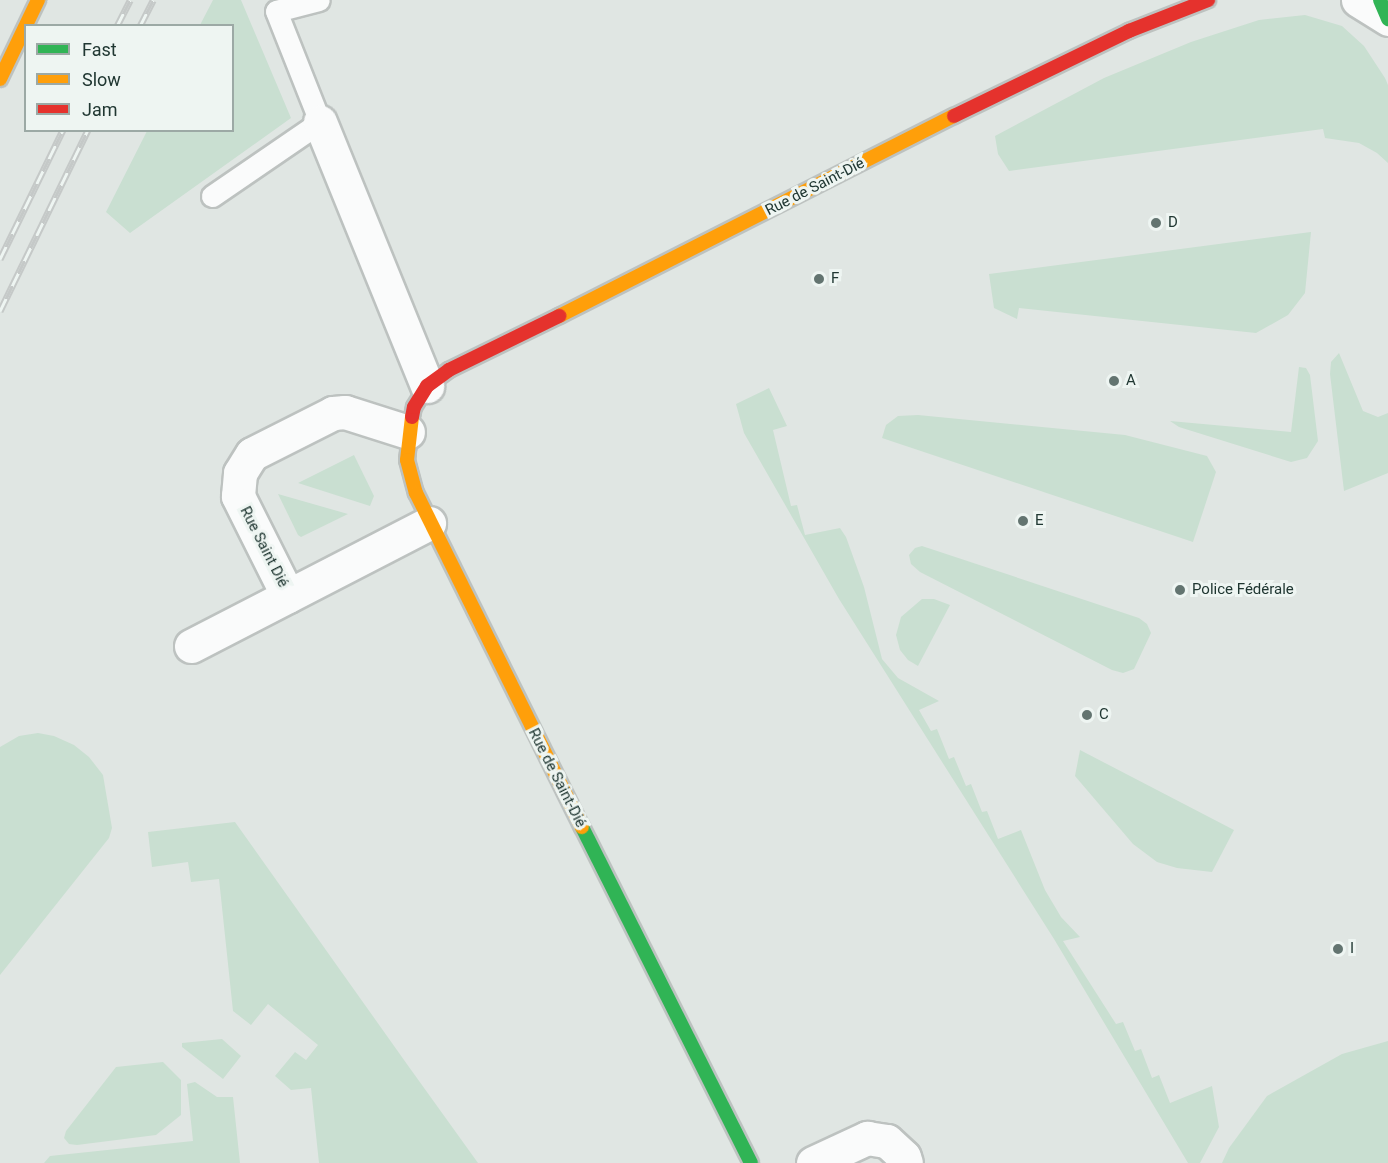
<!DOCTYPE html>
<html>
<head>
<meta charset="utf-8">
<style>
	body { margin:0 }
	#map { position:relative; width:1388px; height:1163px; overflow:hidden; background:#e0e6e3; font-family:Roboto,sans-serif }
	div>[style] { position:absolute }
	.green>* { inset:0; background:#c9dfd1 }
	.roads { filter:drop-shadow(2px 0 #bdc2c0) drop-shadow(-2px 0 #bdc2c0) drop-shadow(0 2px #bdc2c0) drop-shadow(0 -2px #bdc2c0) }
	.lane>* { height:21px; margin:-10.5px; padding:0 10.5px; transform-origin:10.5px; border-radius:10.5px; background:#fafbfb }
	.street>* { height:33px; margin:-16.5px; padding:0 16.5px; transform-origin:16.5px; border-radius:16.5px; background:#fafbfb }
	.fast>* { height:14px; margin:-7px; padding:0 7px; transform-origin:7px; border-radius:7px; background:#30b455 }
	.slow>* { height:14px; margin:-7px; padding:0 7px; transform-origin:7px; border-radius:7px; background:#ff9f0a }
	.jam>* { height:14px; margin:-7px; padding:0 7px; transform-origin:7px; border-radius:7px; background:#e5322d }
	.rail>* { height:7px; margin-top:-3.5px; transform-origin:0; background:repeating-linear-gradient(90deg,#eef5f2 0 14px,#c5c9c8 0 28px); box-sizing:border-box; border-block:2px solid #c5c9c8 }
	.dots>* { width:16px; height:16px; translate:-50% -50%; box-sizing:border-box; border:3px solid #eef5f2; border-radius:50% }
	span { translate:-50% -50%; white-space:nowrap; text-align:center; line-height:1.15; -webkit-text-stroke:6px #eef5f2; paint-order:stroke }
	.street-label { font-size:15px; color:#203732 }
	.poi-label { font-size:15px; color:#203732 }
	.left { translate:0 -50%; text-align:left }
	.legend { position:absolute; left:24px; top:24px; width:210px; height:108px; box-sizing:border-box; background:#eef5f2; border:2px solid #9ca9a5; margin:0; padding:8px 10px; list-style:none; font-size:18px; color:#203732 }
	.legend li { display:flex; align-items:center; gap:12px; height:30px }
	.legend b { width:30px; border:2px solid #9ca9a5 }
</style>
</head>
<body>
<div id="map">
	<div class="green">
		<i style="clip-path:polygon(213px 0,241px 0,291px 118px,130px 233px,106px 212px,147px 131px,232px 130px,232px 26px,200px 25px)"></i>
		<i style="clip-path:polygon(1305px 15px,1342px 26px,1364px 46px,1385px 78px,1388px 85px,1388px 163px,1377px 153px,1359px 143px,1325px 138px,1323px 129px,1009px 171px,998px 154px,995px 136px,1104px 78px,1191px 42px,1259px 20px)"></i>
		<i style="clip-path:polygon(1311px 232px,1305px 293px,1288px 315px,1256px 333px,1019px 308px,1017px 319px,994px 308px,989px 274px)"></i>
		<i style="clip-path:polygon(1339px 353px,1363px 411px,1378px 417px,1388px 413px,1388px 473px,1344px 491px,1330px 374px,1331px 362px)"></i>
		<i style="clip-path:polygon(1299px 367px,1306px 368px,1310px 375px,1318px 441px,1307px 458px,1291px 462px,1179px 427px,1170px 421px,1291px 432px)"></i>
		<i style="clip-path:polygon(769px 388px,787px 426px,773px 430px,791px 506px,797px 505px,805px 535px,840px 528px,846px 537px,864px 587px,882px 659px,898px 678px,939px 701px,919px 710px,931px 731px,937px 729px,949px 759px,954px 757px,966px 786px,971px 784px,982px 812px,987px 811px,998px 839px,1021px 830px,1045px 890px,1061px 917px,1080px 937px,1063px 941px,1116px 1024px,1123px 1022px,1135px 1051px,1141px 1049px,1152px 1078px,1159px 1075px,1170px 1103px,1212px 1086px,1219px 1127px,1200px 1163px,1188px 1163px,1054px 939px,839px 599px,744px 433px,736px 404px)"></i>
		<i style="clip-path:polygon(918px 415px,1125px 435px,1207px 456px,1216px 472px,1193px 542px,882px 438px,886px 425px,898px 416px)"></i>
		<i style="clip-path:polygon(354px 455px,374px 496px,370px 506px,298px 483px)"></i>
		<i style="clip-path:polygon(278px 494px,348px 514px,301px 537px,298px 535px)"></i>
		<i style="clip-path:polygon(922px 546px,1139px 618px,1147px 624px,1151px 633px,1134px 669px,1123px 673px,1112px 670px,920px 572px,911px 564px,909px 555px,915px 548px)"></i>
		<i style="clip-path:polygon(922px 599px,934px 599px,950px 605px,918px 666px,908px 660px,900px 650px,896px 635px,901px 617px)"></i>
		<i style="clip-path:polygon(38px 733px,54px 736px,74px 745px,89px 757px,103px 775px,112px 828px,109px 838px,0 975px,0 747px,19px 736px)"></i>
		<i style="clip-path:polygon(1080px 750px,1234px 830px,1212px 872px,1177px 868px,1157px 862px,1133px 844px,1075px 776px)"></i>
		<i style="clip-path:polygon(235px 822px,409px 1067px,478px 1163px,319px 1163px,311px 1088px,291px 1090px,275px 1076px,295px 1052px,306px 1060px,318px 1045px,268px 1004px,251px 1025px,233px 1011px,219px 879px,191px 882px,188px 862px,152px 867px,148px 832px)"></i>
		<i style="clip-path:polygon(222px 1039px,241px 1056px,223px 1079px,182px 1047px,182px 1043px)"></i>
		<i style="clip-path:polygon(1388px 1041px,1388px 1163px,1222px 1163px,1229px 1148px,1267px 1096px,1342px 1054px)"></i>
		<i style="clip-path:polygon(163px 1062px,181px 1080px,181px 1115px,156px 1135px,77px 1145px,69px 1144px,64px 1138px,66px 1131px,116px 1067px)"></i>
		<i style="clip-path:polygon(195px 1082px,217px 1097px,233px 1097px,240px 1163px,44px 1163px,50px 1156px,193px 1141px,187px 1084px)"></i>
	</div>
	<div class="roads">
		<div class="lane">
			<i style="left:212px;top:196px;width:131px;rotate:-34.4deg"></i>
			<i style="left:320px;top:122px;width:119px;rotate:-111.6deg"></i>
			<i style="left:276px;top:11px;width:44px;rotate:-14.3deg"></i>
		</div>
		<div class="street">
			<i style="left:1358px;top:0;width:36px;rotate:32deg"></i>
			<i style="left:320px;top:122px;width:285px;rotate:67.9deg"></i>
			<i style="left:288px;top:596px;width:112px;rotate:-116.6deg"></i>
			<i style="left:238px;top:496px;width:23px;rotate:-85deg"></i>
			<i style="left:240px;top:473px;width:22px;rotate:-58deg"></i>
			<i style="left:252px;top:454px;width:91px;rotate:-26.8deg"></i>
			<i style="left:333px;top:413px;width:12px;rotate:-5deg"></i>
			<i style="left:345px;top:412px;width:66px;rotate:17.6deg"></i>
			<i style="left:191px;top:646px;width:268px;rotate:-27.3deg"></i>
			<i style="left:813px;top:1163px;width:60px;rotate:-24.8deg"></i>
			<i style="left:867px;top:1138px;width:20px;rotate:9deg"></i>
			<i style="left:887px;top:1141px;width:23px;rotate:43deg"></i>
			<i style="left:904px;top:1157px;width:6px;rotate:72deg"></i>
		</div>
		<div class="fast">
			<i style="left:1380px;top:0;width:21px;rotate:67deg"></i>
			<i style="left:582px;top:827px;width:376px;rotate:63.3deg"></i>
		</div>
		<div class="slow">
			<i style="left:0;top:79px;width:88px;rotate:-64.3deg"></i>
			<i style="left:559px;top:316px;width:443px;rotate:-26.9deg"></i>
			<i style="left:412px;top:417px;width:43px;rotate:96.6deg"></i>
			<i style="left:407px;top:460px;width:34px;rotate:75deg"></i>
			<i style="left:416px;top:493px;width:373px;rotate:63.6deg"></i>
		</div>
		<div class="jam">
			<i style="left:954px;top:116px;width:195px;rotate:-25.9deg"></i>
			<i style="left:1129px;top:31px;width:85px;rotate:-21.4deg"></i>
			<i style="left:412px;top:417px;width:10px;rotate:-79deg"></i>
			<i style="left:414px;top:407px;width:25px;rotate:-58deg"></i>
			<i style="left:427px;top:386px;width:27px;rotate:-36deg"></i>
			<i style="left:449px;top:370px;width:123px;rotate:-26.1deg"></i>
		</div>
	</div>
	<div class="rail">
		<i style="left:117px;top:26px;width:29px;rotate:-63deg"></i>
		<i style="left:140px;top:26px;width:29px;rotate:-63deg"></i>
		<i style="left:0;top:259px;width:144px;rotate:-64deg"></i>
		<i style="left:0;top:311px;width:201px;rotate:-64.1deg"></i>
	</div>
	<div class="dots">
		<i style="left:1156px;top:223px;background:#637470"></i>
		<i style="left:819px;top:279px;background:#637470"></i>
		<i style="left:1114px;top:381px;background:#637470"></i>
		<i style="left:1023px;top:521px;background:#637470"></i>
		<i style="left:1180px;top:590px;background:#637470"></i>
		<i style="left:1087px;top:715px;background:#637470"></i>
		<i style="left:1338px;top:949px;background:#637470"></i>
	</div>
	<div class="street-label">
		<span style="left:815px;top:187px;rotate:-27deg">Rue de Saint-Dié</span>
		<span style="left:264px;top:547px;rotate:63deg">Rue Saint Dié</span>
		<span style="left:557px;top:778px;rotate:63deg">Rue de Saint-Dié</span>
	</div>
	<div class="poi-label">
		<span class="left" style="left:1168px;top:223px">D</span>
		<span class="left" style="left:831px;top:279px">F</span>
		<span class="left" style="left:1126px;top:381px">A</span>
		<span class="left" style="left:1035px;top:521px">E</span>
		<span class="left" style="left:1192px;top:590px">Police Fédérale</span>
		<span class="left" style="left:1099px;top:715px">C</span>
		<span class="left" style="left:1350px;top:949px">I</span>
	</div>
	<ul class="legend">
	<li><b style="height:8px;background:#30b455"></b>Fast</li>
	<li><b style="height:8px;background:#ff9f0a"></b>Slow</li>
	<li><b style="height:8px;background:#e5322d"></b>Jam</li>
	</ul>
</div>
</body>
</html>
